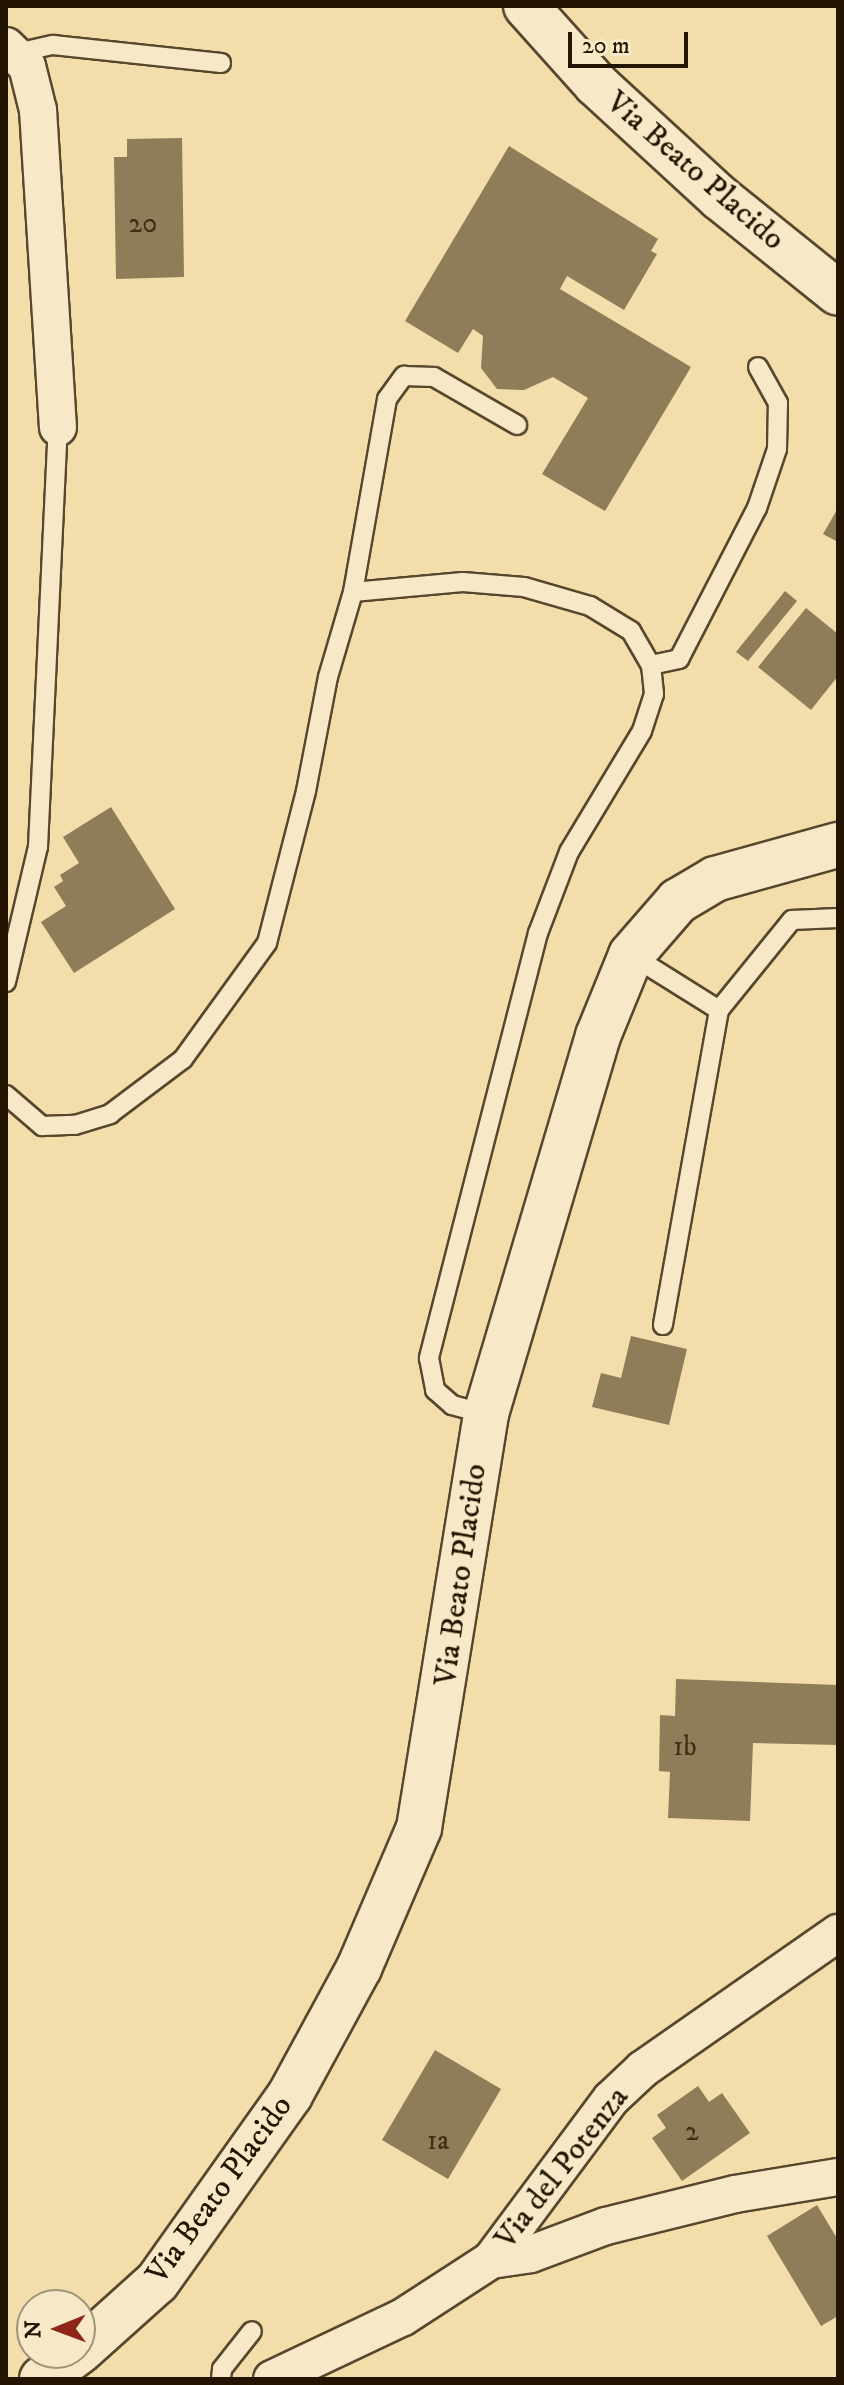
<!DOCTYPE html>
<html>
<head>
<meta charset="utf-8">
<style>
	body { margin:0 }
	#map { position:relative; width:844px; height:2385px; overflow:hidden; background:#f2ddab; font-family:"IM FELL DW Pica",serif }
	div>[style] { position:absolute }
	.building>* { inset:0; background:#8f7d59 }
	.roads { filter:drop-shadow(2px 0 #57472c) drop-shadow(-2px 0 #57472c) drop-shadow(0 2px #57472c) drop-shadow(0 -2px #57472c) }
	.service>* { height:18px; margin:-9px; padding:0 9px; transform-origin:9px; border-radius:9px; background:#f7e9c8 }
	.minor>* { height:36px; margin:-18px; padding:0 18px; transform-origin:18px; border-radius:18px; background:#f7e9c8 }
	.secondary>* { height:44px; margin:-22px; padding:0 22px; transform-origin:22px; border-radius:22px; background:#f7e9c8 }
	span { translate:-50% -50%; white-space:nowrap; text-align:center; line-height:1.15; -webkit-text-stroke:7px #f7e9c8; paint-order:stroke }
	.number-label { font-size:28px; color:#3e2f17 }
	.number-label span { -webkit-text-stroke-width:0 }
	.street-label { font-size:32px; color:#231501 }
	.frame { position:absolute; inset:0; border:8px solid #231501; pointer-events:none }
	.north { position:absolute; left:16px; top:2289px; width:80px; height:80px; box-sizing:border-box; background:#f7e9c8; border:2px solid #a29478; border-radius:50%; rotate:269deg; font-size:22px; font-weight:700; line-height:32px; text-align:center; color:#231501 }
	.north::after { content:''; display:block; margin:auto; width:28px; height:36px; background:#8f2418; clip-path:polygon(50% 0,100% 100%,50% 72%,0 100%) }
	.scale { position:absolute; left:568px; top:32px; width:120px; height:36px; box-sizing:border-box; border:4px solid #231501; border-top:0; padding-left:10px; font-size:24px; line-height:28px; white-space:nowrap; color:#231501; -webkit-text-stroke:6px #f7e9c8; paint-order:stroke }
</style>
</head>
<body>
<div id="map">
	<div class="building">
		<i style="clip-path:polygon(182px 138px,184px 277px,116px 279px,114px 157px,127px 157px,127px 139px)"></i>
		<i style="clip-path:polygon(509px 146px,658px 239px,651px 251px,657px 254px,624px 310px,567px 276px,560px 289px,691px 367px,605px 511px,542px 474px,588px 398px,553px 377px,524px 390px,497px 389px,481px 368px,483px 336px,473px 329px,458px 353px,405px 321px)"></i>
		<i style="clip-path:polygon(838px 508px,838px 542px,823px 534px)"></i>
		<i style="clip-path:polygon(785px 591px,797px 601px,748px 661px,736px 652px)"></i>
		<i style="clip-path:polygon(806px 608px,838px 634px,838px 676px,811px 710px,758px 667px)"></i>
		<i style="clip-path:polygon(111px 807px,175px 909px,74px 973px,41px 922px,66px 906px,54px 887px,63px 881px,60px 875px,79px 863px,63px 837px)"></i>
		<i style="clip-path:polygon(631px 1336px,687px 1349px,669px 1425px,592px 1407px,601px 1373px,621px 1378px)"></i>
		<i style="clip-path:polygon(676px 1679px,838px 1685px,838px 1745px,753px 1743px,750px 1821px,668px 1818px,670px 1772px,659px 1771px,660px 1715px,675px 1716px)"></i>
		<i style="clip-path:polygon(435px 2050px,501px 2089px,448px 2179px,382px 2140px)"></i>
		<i style="clip-path:polygon(698px 2086px,709px 2102px,722px 2093px,750px 2133px,682px 2181px,652px 2138px,666px 2128px,657px 2115px)"></i>
		<i style="clip-path:polygon(817px 2205px,838px 2240px,838px 2316px,821px 2326px,767px 2236px)"></i>
	</div>
	<div class="roads">
		<div class="service">
			<i style="left:17px;top:53px;width:37px;rotate:-13deg"></i>
			<i style="left:53px;top:45px;width:169px;rotate:6.1deg"></i>
			<i style="left:353px;top:592px;width:110px;rotate:-5.2deg"></i>
			<i style="left:463px;top:582px;width:61px;rotate:4.7deg"></i>
			<i style="left:524px;top:587px;width:69px;rotate:16.1deg"></i>
			<i style="left:590px;top:606px;width:48px;rotate:31.4deg"></i>
			<i style="left:631px;top:631px;width:39px;rotate:60deg"></i>
			<i style="left:651px;top:665px;width:29px;rotate:84deg"></i>
			<i style="left:654px;top:694px;width:39px;rotate:108deg"></i>
			<i style="left:642px;top:731px;width:141px;rotate:121.1deg"></i>
			<i style="left:569px;top:852px;width:87px;rotate:110.9deg"></i>
			<i style="left:538px;top:933px;width:439px;rotate:104.4deg"></i>
			<i style="left:429px;top:1358px;width:33px;rotate:79deg"></i>
			<i style="left:435px;top:1390px;width:23px;rotate:41deg"></i>
			<i style="left:452px;top:1405px;width:35px;rotate:15deg"></i>
			<i style="left:651px;top:665px;width:29px;rotate:-12deg"></i>
			<i style="left:679px;top:659px;width:170px;rotate:-62.7deg"></i>
			<i style="left:757px;top:508px;width:62px;rotate:-71.3deg"></i>
			<i style="left:777px;top:449px;width:46px;rotate:-88.8deg"></i>
			<i style="left:778px;top:403px;width:41px;rotate:-119.1deg"></i>
			<i style="left:631px;top:955px;width:104px;rotate:32deg"></i>
			<i style="left:719px;top:1010px;width:320px;rotate:100.1deg"></i>
			<i style="left:6px;top:982px;width:139px;rotate:-76.7deg"></i>
			<i style="left:38px;top:847px;width:420px;rotate:-87.3deg"></i>
			<i style="left:719px;top:1010px;width:116px;rotate:-51deg"></i>
			<i style="left:792px;top:920px;width:46px;rotate:-2.5deg"></i>
			<i style="left:6px;top:1095px;width:48px;rotate:40.7deg"></i>
			<i style="left:42px;top:1126px;width:33px;rotate:-2deg"></i>
			<i style="left:75px;top:1125px;width:37px;rotate:-17deg"></i>
			<i style="left:110px;top:1114px;width:91px;rotate:-37deg"></i>
			<i style="left:183px;top:1059px;width:143px;rotate:-54.1deg"></i>
			<i style="left:267px;top:943px;width:157px;rotate:-75.6deg"></i>
			<i style="left:306px;top:791px;width:116px;rotate:-79.1deg"></i>
			<i style="left:328px;top:677px;width:89px;rotate:-73.6deg"></i>
			<i style="left:353px;top:592px;width:196px;rotate:-80deg"></i>
			<i style="left:387px;top:399px;width:29px;rotate:-54deg"></i>
			<i style="left:404px;top:376px;width:30px;rotate:2deg"></i>
			<i style="left:434px;top:377px;width:96px;rotate:30deg"></i>
			<i style="left:221px;top:2379px;width:10px;rotate:-84deg"></i>
			<i style="left:222px;top:2369px;width:48px;rotate:-51.7deg"></i>
		</div>
		<div class="minor">
			<i style="left:6px;top:46px;width:29px;rotate:44deg"></i>
			<i style="left:27px;top:66px;width:45px;rotate:76deg"></i>
			<i style="left:38px;top:110px;width:318px;rotate:86.4deg"></i>
			<i style="left:491px;top:2260px;width:40px;rotate:-8.5deg"></i>
			<i style="left:531px;top:2254px;width:80px;rotate:-20.5deg"></i>
			<i style="left:606px;top:2226px;width:133px;rotate:-13.9deg"></i>
			<i style="left:735px;top:2194px;width:104px;rotate:-9.4deg"></i>
			<i style="left:272px;top:2379px;width:145px;rotate:-25.3deg"></i>
			<i style="left:403px;top:2317px;width:105px;rotate:-32.9deg"></i>
			<i style="left:491px;top:2260px;width:201px;rotate:-53.3deg"></i>
			<i style="left:611px;top:2099px;width:44px;rotate:-43.2deg"></i>
			<i style="left:643px;top:2069px;width:238px;rotate:-34.9deg"></i>
		</div>
		<div class="secondary">
			<i style="left:526px;top:6px;width:105px;rotate:48.1deg"></i>
			<i style="left:596px;top:84px;width:168px;rotate:42.6deg"></i>
			<i style="left:720px;top:198px;width:151px;rotate:38.8deg"></i>
			<i style="left:80px;top:2351px;width:103px;rotate:-41.9deg"></i>
			<i style="left:157px;top:2282px;width:229px;rotate:-54.6deg"></i>
			<i style="left:290px;top:2095px;width:145px;rotate:-61.5deg"></i>
			<i style="left:359px;top:1968px;width:152px;rotate:-66.8deg"></i>
			<i style="left:419px;top:1828px;width:419px;rotate:-80.8deg"></i>
			<i style="left:486px;top:1414px;width:394px;rotate:-73.5deg"></i>
			<i style="left:598px;top:1036px;width:87px;rotate:-67.8deg"></i>
			<i style="left:631px;top:955px;width:72px;rotate:-49deg"></i>
			<i style="left:678px;top:901px;width:43px;rotate:-30.7deg"></i>
			<i style="left:715px;top:879px;width:128px;rotate:-15.5deg"></i>
			<i style="left:42px;top:2379px;width:44px;rotate:-36.6deg"></i>
		</div>
	</div>
	<div class="number-label">
		<span style="left:143px;top:224px">20</span>
		<span style="left:685px;top:1747px">1b</span>
		<span style="left:692px;top:2132px">2</span>
		<span style="left:438px;top:2141px">1a</span>
	</div>
	<div class="street-label">
		<span style="left:695px;top:171px;rotate:41deg">Via Beato Placido</span>
		<span style="left:461px;top:1575px;rotate:-82deg">Via Beato Placido</span>
		<span style="left:562px;top:2168px;rotate:-52deg">Via del Potenza</span>
		<span style="left:220px;top:2190px;rotate:-54deg">Via Beato Placido</span>
	</div>
	<div class="frame"></div>
	<div class="north">N</div>
	<div class="scale">20 m</div>
</div>
</body>
</html>
